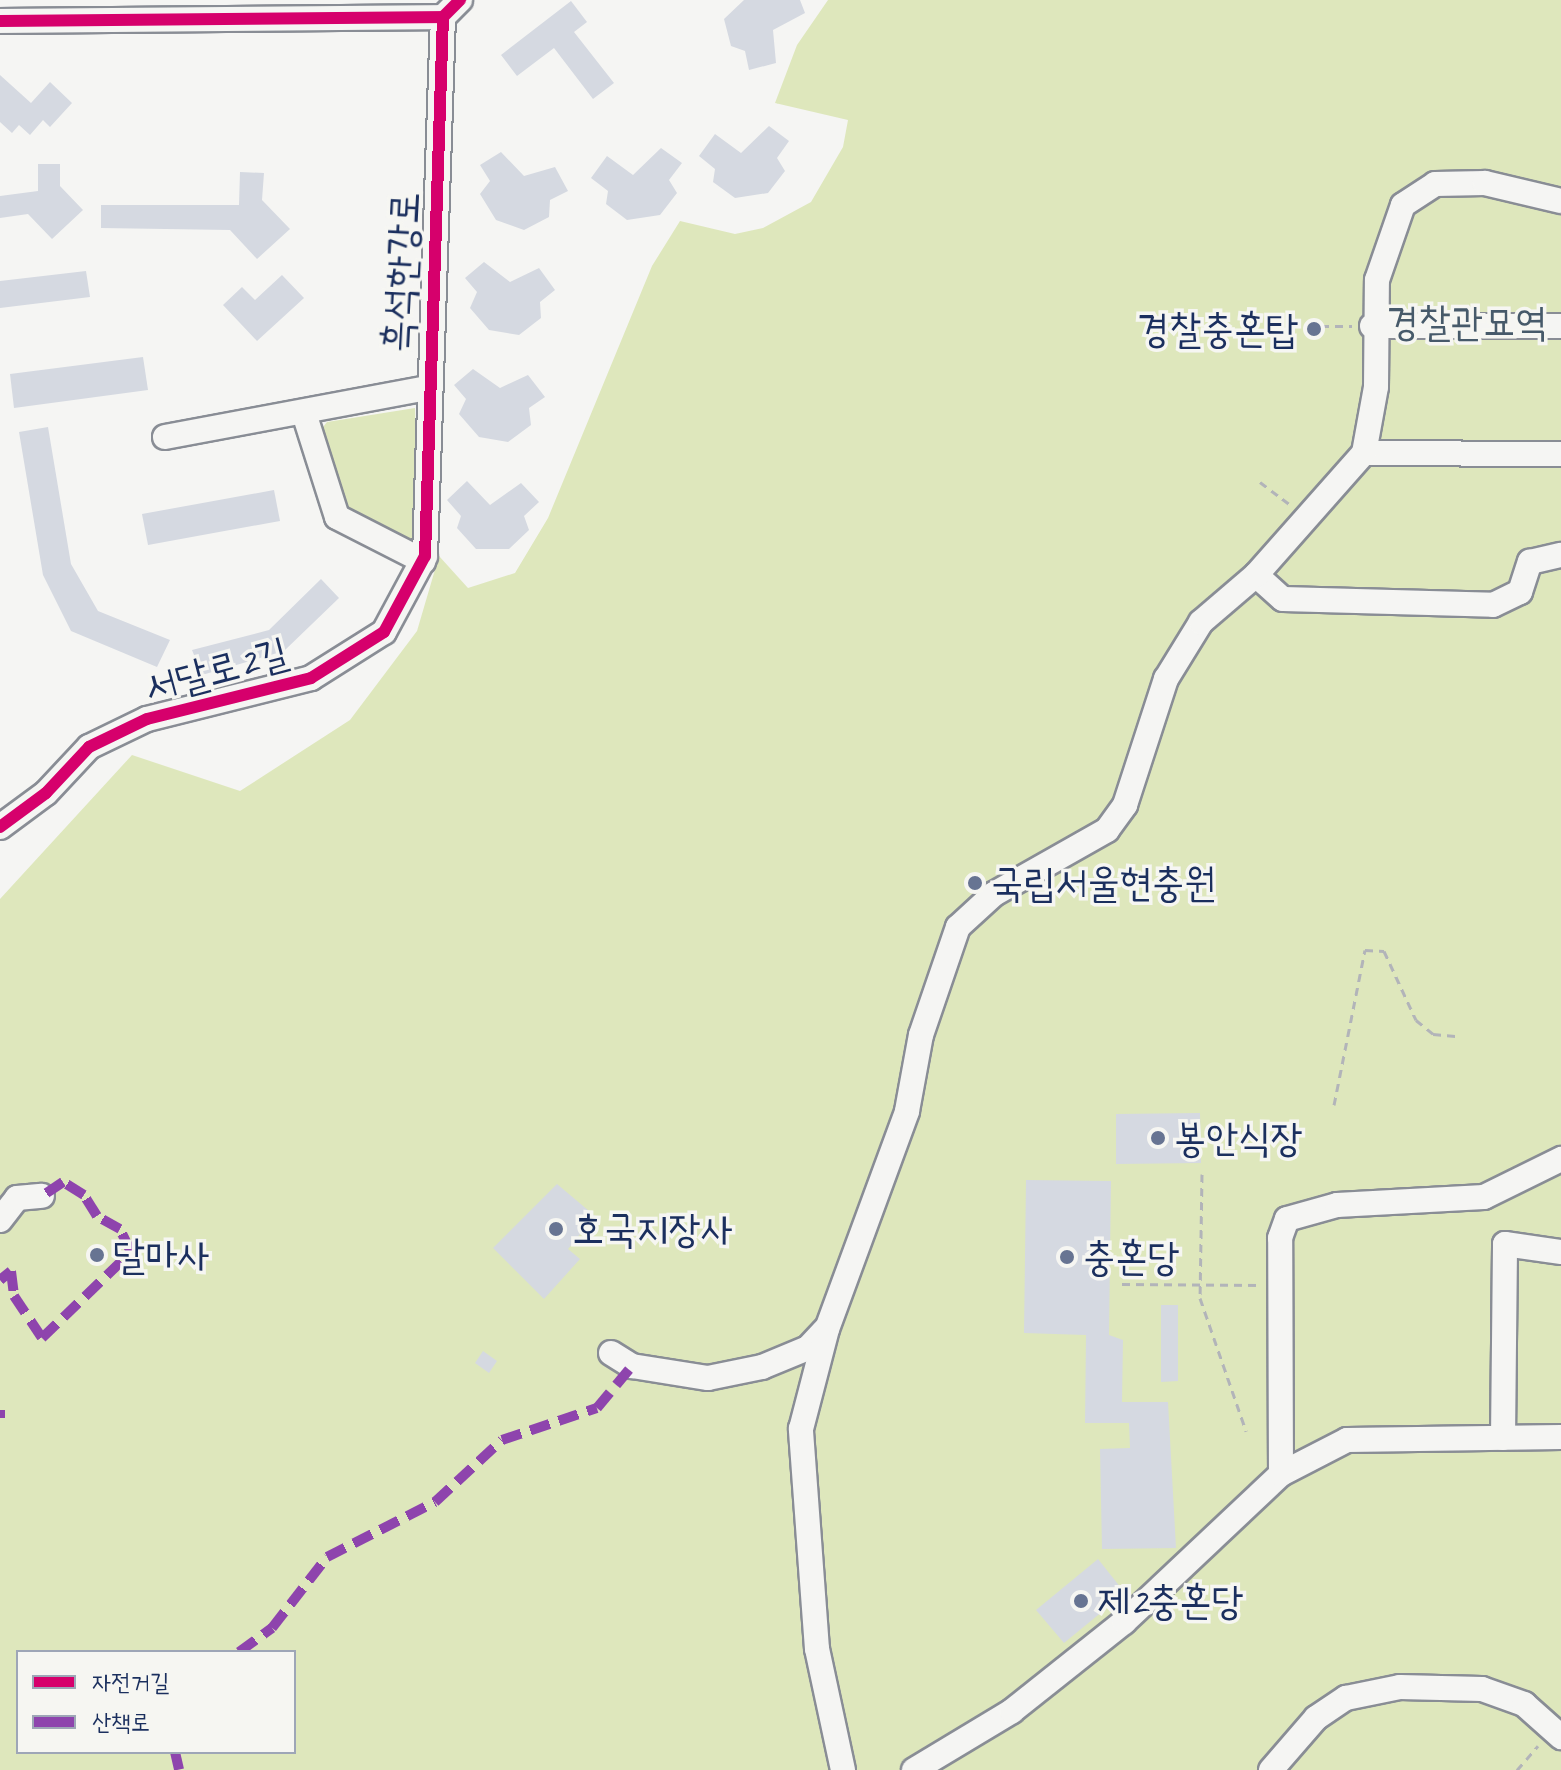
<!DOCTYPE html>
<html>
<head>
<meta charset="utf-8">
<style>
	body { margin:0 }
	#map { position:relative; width:1561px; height:1770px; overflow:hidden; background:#f5f5f3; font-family:Caveat,"Poor Story",sans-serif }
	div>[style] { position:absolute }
	.green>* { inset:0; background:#dee7bc }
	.building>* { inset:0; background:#d5d9e1 }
	.path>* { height:3px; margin-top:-1.5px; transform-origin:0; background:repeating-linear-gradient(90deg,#b2b4b9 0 8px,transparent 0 14px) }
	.roads { filter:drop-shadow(2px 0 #898d95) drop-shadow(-2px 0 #898d95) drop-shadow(0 2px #898d95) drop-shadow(0 -2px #898d95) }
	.minor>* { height:24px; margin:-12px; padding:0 12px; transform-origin:12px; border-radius:12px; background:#f5f5f3 }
	.quiet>* { height:10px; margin-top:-5px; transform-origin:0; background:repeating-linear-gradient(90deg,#8e44ad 0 20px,transparent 0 30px) }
	.cycleway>* { height:12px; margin:-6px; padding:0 6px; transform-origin:6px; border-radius:6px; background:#d6006c }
	.dots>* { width:22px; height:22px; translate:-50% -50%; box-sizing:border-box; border:4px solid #f6f6f2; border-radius:50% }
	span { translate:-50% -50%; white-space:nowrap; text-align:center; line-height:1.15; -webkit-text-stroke:7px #f6f6f2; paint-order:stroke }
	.street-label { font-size:40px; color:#1b2f5e }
	.park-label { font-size:40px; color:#475a6a }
	.poi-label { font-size:40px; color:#1b2f5e }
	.right { translate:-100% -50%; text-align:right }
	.left { translate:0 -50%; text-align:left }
	.legend { position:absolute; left:16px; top:1650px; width:280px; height:104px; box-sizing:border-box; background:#f6f6f2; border:2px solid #9ea6b7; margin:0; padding:10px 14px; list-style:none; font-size:24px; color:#1b2f5e }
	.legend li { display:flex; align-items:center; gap:16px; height:40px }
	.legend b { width:40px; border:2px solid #9ea6b7 }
</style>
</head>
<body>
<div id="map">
	<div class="green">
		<i style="clip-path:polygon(evenodd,828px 0,1561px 0,1561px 1770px,0 1770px,0 899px,132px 755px,240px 791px,350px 720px,417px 631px,439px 556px,468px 588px,515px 573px,548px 518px,652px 266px,680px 221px,735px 234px,763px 228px,811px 202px,843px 147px,848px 120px,775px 103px,797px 45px,828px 0,18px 1652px,294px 1652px,294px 1752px,18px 1752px,18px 1652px)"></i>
		<i style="clip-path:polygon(415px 408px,418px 549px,348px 510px,319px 432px,327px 422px)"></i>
	</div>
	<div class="building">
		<i style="clip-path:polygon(744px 0,800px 0,805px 13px,773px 30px,776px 63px,749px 70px,745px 51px,731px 46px,724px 19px)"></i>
		<i style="clip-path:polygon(571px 1px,587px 22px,574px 32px,614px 83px,593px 99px,554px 48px,517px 76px,501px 55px)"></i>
		<i style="clip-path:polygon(0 75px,31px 103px,50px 82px,72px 103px,50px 127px,43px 120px,30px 135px,19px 125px,12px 133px,0 122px)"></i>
		<i style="clip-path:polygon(769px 126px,789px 141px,777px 158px,785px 171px,768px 193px,735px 198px,713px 182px,715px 169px,699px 156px,715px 134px,741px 153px)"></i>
		<i style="clip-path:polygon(661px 148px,682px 163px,669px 180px,677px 193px,660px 215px,627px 220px,606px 204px,608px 191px,591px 178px,607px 156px,633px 175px)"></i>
		<i style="clip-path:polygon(501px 152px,524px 176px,555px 167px,568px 191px,550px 200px,549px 217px,524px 230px,496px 220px,480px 194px,490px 181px,480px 165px)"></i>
		<i style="clip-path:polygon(38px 164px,60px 164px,60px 186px,83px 210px,52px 239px,28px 214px,0 218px,0 196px,38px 191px)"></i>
		<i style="clip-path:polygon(240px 172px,264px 173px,262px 200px,290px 229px,257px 259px,230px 230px,101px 228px,101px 205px,239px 205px)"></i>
		<i style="clip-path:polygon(484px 262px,510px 282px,539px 268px,555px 290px,540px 302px,541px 318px,519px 335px,489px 330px,470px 308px,477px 292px,465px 278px)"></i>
		<i style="clip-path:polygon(86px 271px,90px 297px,0 308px,0 281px)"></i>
		<i style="clip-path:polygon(282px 275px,304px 298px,257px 341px,223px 305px,242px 287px,255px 300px)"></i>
		<i style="clip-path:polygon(143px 357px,148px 390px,14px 408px,10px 374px)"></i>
		<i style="clip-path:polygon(473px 369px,500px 388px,528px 375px,545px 397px,529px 408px,531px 425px,508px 442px,479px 437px,459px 414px,466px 399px,454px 385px)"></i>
		<i style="clip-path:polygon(48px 427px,71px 564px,98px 611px,170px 640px,157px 667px,71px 631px,43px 575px,19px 432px)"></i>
		<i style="clip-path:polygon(467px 481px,490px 505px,521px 483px,539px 502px,524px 516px,529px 530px,509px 549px,476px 549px,457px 528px,461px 516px,447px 500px)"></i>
		<i style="clip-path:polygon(274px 490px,280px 521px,148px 545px,142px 514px)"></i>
		<i style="clip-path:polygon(321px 579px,339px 598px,284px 651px,202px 675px,192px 650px,269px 630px)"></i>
		<i style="clip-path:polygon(1200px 1113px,1201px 1163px,1116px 1164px,1116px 1114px)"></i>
		<i style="clip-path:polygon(1026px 1180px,1111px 1181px,1109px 1335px,1123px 1340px,1122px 1402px,1168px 1402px,1176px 1548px,1102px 1549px,1100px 1449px,1130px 1448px,1129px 1423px,1085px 1423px,1086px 1335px,1024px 1333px)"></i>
		<i style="clip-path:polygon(557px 1184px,595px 1216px,568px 1249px,580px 1259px,544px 1299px,493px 1248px)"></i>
		<i style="clip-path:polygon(1161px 1305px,1178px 1305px,1178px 1381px,1161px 1382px)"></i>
		<i style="clip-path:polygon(483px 1351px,497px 1361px,489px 1373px,475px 1363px)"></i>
		<i style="clip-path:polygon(1098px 1559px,1125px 1593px,1064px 1643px,1036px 1610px)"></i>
	</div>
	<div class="path">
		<i style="left:1321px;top:326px;width:31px"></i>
		<i style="left:1260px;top:482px;width:40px;rotate:37deg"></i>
		<i style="left:1334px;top:1105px;width:158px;rotate:-78.7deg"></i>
		<i style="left:1365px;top:950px;width:19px;rotate:3deg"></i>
		<i style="left:1384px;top:951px;width:76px;rotate:65.1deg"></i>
		<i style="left:1416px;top:1020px;width:22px;rotate:39deg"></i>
		<i style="left:1433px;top:1034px;width:25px;rotate:5deg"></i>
		<i style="left:1202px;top:1174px;width:124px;rotate:90.9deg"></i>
		<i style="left:1200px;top:1298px;width:141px;rotate:70.9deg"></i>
		<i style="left:1122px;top:1284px;width:140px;rotate:0.4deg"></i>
		<i style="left:1517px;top:1770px;width:32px;rotate:-49deg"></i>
	</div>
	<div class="roads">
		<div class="minor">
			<i style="left:0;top:21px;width:443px;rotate:-0.5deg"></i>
			<i style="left:1372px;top:326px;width:189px"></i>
			<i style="left:304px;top:413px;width:109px;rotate:72.4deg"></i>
			<i style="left:337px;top:517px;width:97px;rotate:27.1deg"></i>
			<i style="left:165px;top:437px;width:268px;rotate:-10.6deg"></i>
			<i style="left:1364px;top:453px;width:197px;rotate:0.3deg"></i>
			<i style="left:1256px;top:575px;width:36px;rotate:42deg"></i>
			<i style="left:1283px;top:599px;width:210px;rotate:1.6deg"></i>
			<i style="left:1493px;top:605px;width:30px;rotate:-26deg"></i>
			<i style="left:1520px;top:592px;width:32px;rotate:-72deg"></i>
			<i style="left:1530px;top:562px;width:32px;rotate:-13deg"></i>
			<i style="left:0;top:827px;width:57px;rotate:-36.5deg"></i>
			<i style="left:46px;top:793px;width:63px;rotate:-46.9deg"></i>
			<i style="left:89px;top:747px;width:64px;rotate:-25.8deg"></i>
			<i style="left:147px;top:719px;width:169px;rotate:-14deg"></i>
			<i style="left:311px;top:678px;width:86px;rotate:-32.2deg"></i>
			<i style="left:384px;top:632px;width:86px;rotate:-61.7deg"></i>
			<i style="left:425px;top:556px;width:539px;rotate:-88.09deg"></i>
			<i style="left:443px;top:17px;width:24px;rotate:-45deg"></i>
			<i style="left:0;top:1220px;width:28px;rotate:-52deg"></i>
			<i style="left:17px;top:1198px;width:25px;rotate:-5deg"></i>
			<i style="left:611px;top:1353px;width:25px;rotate:32deg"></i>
			<i style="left:632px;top:1366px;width:77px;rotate:9deg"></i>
			<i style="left:708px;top:1378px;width:55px;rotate:-11.5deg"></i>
			<i style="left:762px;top:1367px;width:50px;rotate:-22.4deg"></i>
			<i style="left:808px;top:1348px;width:25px;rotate:-47deg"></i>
			<i style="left:1503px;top:1438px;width:194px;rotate:-89.4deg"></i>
			<i style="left:1505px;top:1244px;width:57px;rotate:8.1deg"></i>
			<i style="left:1281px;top:1474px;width:74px;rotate:-27.3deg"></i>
			<i style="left:1347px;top:1440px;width:214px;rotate:-0.8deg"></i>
			<i style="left:843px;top:1770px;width:124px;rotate:-102.1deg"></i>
			<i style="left:817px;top:1649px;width:221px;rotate:-94.2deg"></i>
			<i style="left:801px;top:1429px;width:103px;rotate:-75.4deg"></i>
			<i style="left:827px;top:1329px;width:232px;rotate:-69.8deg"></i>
			<i style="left:907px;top:1111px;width:77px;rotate:-79.6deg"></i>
			<i style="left:921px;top:1035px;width:114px;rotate:-71.1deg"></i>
			<i style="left:958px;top:927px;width:49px;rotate:-42.5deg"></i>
			<i style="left:994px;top:894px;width:130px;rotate:-29.5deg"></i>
			<i style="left:1107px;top:830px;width:31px;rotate:-54deg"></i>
			<i style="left:1125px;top:805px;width:133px;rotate:-72deg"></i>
			<i style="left:1166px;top:679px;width:67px;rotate:-58.4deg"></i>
			<i style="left:1201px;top:622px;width:72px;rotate:-40.5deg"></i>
			<i style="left:1256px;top:575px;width:163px;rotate:-48.5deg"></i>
			<i style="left:1364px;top:453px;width:67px;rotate:-79.7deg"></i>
			<i style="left:1376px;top:387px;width:107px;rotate:-89.5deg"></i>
			<i style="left:1377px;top:280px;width:79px;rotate:-70.9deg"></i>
			<i style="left:1403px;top:205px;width:38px;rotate:-33deg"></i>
			<i style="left:1435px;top:184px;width:50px;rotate:-1.1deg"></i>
			<i style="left:1485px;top:183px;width:78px;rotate:13.3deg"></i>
			<i style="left:914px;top:1770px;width:114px;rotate:-31deg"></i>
			<i style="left:1012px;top:1711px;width:143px;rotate:-38.5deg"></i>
			<i style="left:1124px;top:1622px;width:216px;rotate:-43.3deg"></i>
			<i style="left:1281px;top:1474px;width:236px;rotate:-90.2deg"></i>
			<i style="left:1280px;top:1238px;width:20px;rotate:-70deg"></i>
			<i style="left:1287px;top:1219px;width:52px;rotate:-15.6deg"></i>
			<i style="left:1337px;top:1205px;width:147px;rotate:-3.1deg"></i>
			<i style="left:1484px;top:1197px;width:86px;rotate:-26.3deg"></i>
			<i style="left:1271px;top:1770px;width:69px;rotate:-49.1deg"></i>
			<i style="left:1316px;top:1718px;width:36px;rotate:-34deg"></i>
			<i style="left:1346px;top:1698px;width:55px;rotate:-11.5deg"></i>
			<i style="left:1400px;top:1687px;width:82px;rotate:1.4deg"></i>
			<i style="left:1482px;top:1689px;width:45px;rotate:19.7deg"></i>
			<i style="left:1524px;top:1704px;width:50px;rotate:41.7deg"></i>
		</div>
	</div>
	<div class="quiet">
		<i style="left:0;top:1280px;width:14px;rotate:-39deg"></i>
		<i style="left:11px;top:1271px;width:25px;rotate:83deg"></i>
		<i style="left:14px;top:1296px;width:50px;rotate:56.3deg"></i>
		<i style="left:42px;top:1338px;width:124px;rotate:-44deg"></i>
		<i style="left:131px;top:1252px;width:25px;rotate:-116deg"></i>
		<i style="left:120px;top:1229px;width:26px;rotate:-151deg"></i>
		<i style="left:97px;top:1216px;width:25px;rotate:-122deg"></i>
		<i style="left:84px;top:1195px;width:25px;rotate:-148deg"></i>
		<i style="left:63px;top:1182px;width:25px;rotate:146deg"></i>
		<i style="left:0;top:1410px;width:8px;rotate:90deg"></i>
		<i style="left:239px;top:1652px;width:41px;rotate:-36deg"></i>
		<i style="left:272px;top:1628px;width:90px;rotate:-52.2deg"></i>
		<i style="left:327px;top:1557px;width:121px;rotate:-27deg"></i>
		<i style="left:435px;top:1502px;width:91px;rotate:-42.8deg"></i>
		<i style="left:502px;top:1440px;width:100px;rotate:-18.6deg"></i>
		<i style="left:597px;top:1408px;width:55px;rotate:-50.2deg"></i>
		<i style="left:175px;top:1752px;width:18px;rotate:77deg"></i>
	</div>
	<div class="cycleway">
		<i style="left:0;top:21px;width:443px;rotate:-0.5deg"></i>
		<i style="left:0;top:827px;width:57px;rotate:-36.5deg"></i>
		<i style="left:46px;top:793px;width:63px;rotate:-46.9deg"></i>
		<i style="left:89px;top:747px;width:64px;rotate:-25.8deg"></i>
		<i style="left:147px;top:719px;width:169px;rotate:-14deg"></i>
		<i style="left:311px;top:678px;width:86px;rotate:-32.2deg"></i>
		<i style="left:384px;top:632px;width:86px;rotate:-61.7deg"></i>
		<i style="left:425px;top:556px;width:539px;rotate:-88.09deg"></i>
		<i style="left:443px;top:17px;width:24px;rotate:-45deg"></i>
	</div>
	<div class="dots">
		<i style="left:1314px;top:329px;background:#677492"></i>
		<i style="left:975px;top:883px;background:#677492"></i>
		<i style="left:1158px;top:1138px;background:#677492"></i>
		<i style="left:556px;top:1229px;background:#677492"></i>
		<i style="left:97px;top:1255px;background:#677492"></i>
		<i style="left:1067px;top:1257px;background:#677492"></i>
		<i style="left:1081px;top:1601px;background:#677492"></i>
	</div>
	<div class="street-label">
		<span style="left:401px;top:272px;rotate:-87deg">흑석한강로</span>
		<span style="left:216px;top:670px;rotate:-15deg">서달로2길</span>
	</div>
	<div class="park-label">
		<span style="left:1467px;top:322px">경찰관묘역</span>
	</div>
	<div class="poi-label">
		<span class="right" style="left:1298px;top:329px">경찰충혼탑</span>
		<span class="left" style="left:991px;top:883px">국립서울현충원</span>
		<span class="left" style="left:1174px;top:1138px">봉안식장</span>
		<span class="left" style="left:572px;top:1229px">호국지장사</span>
		<span class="left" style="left:113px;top:1255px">달마사</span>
		<span class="left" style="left:1083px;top:1257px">충혼당</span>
		<span class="left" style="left:1097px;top:1601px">제2충혼당</span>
	</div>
	<ul class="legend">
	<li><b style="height:10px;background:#d6006c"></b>자전거길</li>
	<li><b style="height:10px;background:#8e44ad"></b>산책로</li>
	</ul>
</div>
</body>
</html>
